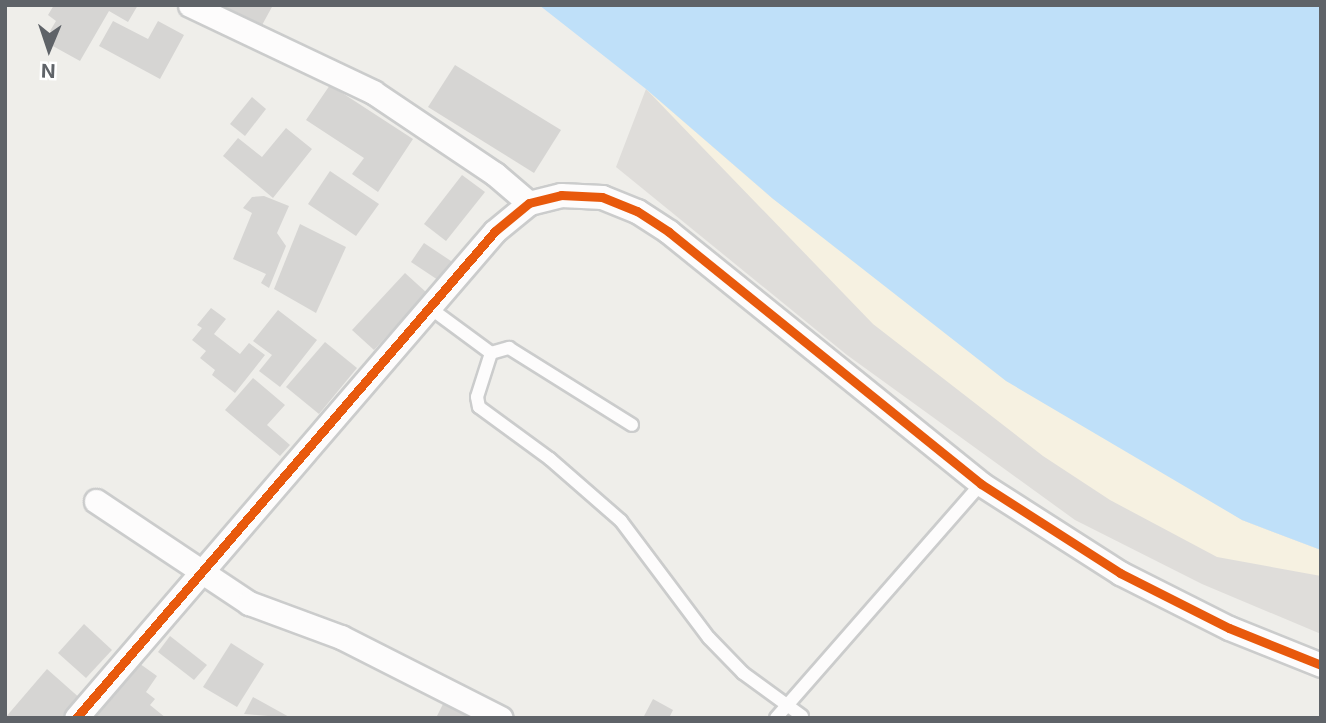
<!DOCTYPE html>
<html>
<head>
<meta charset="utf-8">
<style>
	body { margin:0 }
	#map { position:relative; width:1326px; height:723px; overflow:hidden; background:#efeeea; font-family:Inter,sans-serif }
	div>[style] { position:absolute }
	.industrial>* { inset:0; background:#dfddda }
	.sand>* { inset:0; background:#f6f1e1 }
	.water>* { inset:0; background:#bfe0f9 }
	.building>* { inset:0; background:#d6d5d3 }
	.roads { filter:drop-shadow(2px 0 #cbcccc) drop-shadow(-2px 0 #cbcccc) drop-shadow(0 2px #cbcccc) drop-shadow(0 -2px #cbcccc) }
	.lane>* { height:12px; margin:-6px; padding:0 6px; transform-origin:6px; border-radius:6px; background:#fdfcfc }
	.street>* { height:23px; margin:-11.5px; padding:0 11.5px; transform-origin:11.5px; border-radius:11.5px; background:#fdfcfc }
	.cycleway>* { height:9px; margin:-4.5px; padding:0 4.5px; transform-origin:4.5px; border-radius:4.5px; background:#e8590c }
	span { translate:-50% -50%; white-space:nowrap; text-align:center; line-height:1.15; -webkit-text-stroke:7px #fff; paint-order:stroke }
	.frame { position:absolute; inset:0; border:7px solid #5f6368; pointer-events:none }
	.north { position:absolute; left:14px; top:14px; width:70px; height:70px; -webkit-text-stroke:5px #fff; paint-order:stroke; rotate:182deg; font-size:19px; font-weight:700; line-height:28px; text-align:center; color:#5f6368 }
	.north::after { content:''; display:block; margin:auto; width:24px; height:32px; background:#5f6368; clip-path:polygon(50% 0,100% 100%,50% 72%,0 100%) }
</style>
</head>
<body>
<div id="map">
	<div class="industrial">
		<i style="clip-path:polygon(646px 89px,772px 198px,1242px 520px,1321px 550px,1321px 634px,1202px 584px,1075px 520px,847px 355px,616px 167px)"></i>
	</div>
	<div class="sand">
		<i style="clip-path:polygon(646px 89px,772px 198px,840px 249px,1242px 520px,1321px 550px,1321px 576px,1217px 557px,1110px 500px,1043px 456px,873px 324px)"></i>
	</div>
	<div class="water">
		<i style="clip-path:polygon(539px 5px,1321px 5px,1321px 550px,1242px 520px,1006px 381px,772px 198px,646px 89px)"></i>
	</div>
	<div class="building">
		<i style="clip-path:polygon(54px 5px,138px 5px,128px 22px,109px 11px,80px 61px,51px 45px,57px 35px,50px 31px,56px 21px,48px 15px)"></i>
		<i style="clip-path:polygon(220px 5px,273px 5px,261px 27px)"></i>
		<i style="clip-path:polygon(113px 21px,148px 39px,158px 21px,184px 35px,160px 79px,99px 46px)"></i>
		<i style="clip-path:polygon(455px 65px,561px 130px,534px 173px,428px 107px)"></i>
		<i style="clip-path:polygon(330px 85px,413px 139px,378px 192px,352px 174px,364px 158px,306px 120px)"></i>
		<i style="clip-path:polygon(252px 97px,266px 109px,245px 136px,230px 124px)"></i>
		<i style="clip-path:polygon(286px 128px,312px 149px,273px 198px,223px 156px,238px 138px,262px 157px)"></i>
		<i style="clip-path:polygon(330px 171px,379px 204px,356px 236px,308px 204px)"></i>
		<i style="clip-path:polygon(462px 175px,485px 192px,446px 241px,424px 224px)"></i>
		<i style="clip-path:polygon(264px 196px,289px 206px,277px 233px,286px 246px,269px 288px,261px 283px,266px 274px,233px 259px,252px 213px,243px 208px,252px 197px)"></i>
		<i style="clip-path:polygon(300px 224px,346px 247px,316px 313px,274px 289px)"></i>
		<i style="clip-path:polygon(424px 243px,454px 263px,441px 282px,411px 262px)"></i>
		<i style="clip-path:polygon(405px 273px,427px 293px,374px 350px,352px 330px)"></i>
		<i style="clip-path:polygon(211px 308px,226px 319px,214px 334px,240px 354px,249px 343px,265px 355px,235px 393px,212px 375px,215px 370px,200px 358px,206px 351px,192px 340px,202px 328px,197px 325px)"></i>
		<i style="clip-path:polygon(278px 310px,317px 340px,280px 387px,259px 371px,272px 355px,253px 341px)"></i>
		<i style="clip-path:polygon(325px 342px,357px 368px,319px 414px,286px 387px)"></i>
		<i style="clip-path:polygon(253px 378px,285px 405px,267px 425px,290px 445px,280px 456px,225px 410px)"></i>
		<i style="clip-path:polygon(84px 624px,112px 650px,86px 678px,58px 653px)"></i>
		<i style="clip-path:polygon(170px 636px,207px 665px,194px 680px,158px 652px)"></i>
		<i style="clip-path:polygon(231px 643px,264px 664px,237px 707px,203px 687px)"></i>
		<i style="clip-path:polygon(136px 661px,157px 676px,146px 692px,155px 699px,150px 705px,166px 718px,94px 718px)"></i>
		<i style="clip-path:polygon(47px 669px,82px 700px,66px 718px,5px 718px)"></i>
		<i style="clip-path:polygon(253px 697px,291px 718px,244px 714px)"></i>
		<i style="clip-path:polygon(653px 699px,673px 710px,669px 718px,643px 718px)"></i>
		<i style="clip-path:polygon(443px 704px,474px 718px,436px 718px)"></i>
	</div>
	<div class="roads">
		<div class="lane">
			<i style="left:430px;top:308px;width:76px;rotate:36.4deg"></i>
			<i style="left:491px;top:353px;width:46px;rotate:107.7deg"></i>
			<i style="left:477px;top:397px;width:10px;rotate:79deg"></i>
			<i style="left:479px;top:407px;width:88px;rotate:36.2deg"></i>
			<i style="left:550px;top:459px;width:94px;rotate:41.1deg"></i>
			<i style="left:621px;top:521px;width:146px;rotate:53.1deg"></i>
			<i style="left:709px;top:638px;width:49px;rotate:45.8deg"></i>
			<i style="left:743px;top:673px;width:73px;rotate:36.1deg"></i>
			<i style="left:491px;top:353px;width:19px;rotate:-16deg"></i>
			<i style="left:509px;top:348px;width:145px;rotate:32deg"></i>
			<i style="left:776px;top:718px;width:311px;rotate:-48.8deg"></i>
		</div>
		<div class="street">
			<i style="left:190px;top:5px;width:203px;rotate:25.4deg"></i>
			<i style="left:373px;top:92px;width:147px;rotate:33.9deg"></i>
			<i style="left:495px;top:174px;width:45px;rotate:40.5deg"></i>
			<i style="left:96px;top:501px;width:184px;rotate:33.7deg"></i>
			<i style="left:249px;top:603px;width:98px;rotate:20.3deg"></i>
			<i style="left:341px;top:637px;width:179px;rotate:26.9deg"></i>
			<i style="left:76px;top:718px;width:642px;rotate:-49.29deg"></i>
			<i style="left:495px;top:231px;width:44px;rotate:-39.5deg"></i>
			<i style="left:529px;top:203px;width:33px;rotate:-14deg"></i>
			<i style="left:561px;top:195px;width:41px;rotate:2.8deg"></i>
			<i style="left:602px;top:197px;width:38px;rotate:22deg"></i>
			<i style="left:637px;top:211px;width:38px;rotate:33deg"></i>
			<i style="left:669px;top:232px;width:401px;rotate:38.9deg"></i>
			<i style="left:981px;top:484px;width:165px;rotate:32.6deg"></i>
			<i style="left:1120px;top:573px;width:122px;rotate:26.8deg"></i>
			<i style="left:1229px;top:628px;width:99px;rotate:21.9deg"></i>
		</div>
	</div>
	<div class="cycleway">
		<i style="left:76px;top:718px;width:642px;rotate:-49.29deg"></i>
		<i style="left:495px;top:231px;width:44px;rotate:-39.5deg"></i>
		<i style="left:529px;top:203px;width:33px;rotate:-14deg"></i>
		<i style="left:561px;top:195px;width:41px;rotate:2.8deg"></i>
		<i style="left:602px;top:197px;width:38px;rotate:22deg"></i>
		<i style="left:637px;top:211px;width:38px;rotate:33deg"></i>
		<i style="left:669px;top:232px;width:401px;rotate:38.9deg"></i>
		<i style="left:981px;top:484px;width:165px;rotate:32.6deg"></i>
		<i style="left:1120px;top:573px;width:122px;rotate:26.8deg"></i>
		<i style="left:1229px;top:628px;width:99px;rotate:21.9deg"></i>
	</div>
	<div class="frame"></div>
	<div class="north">N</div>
</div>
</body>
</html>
